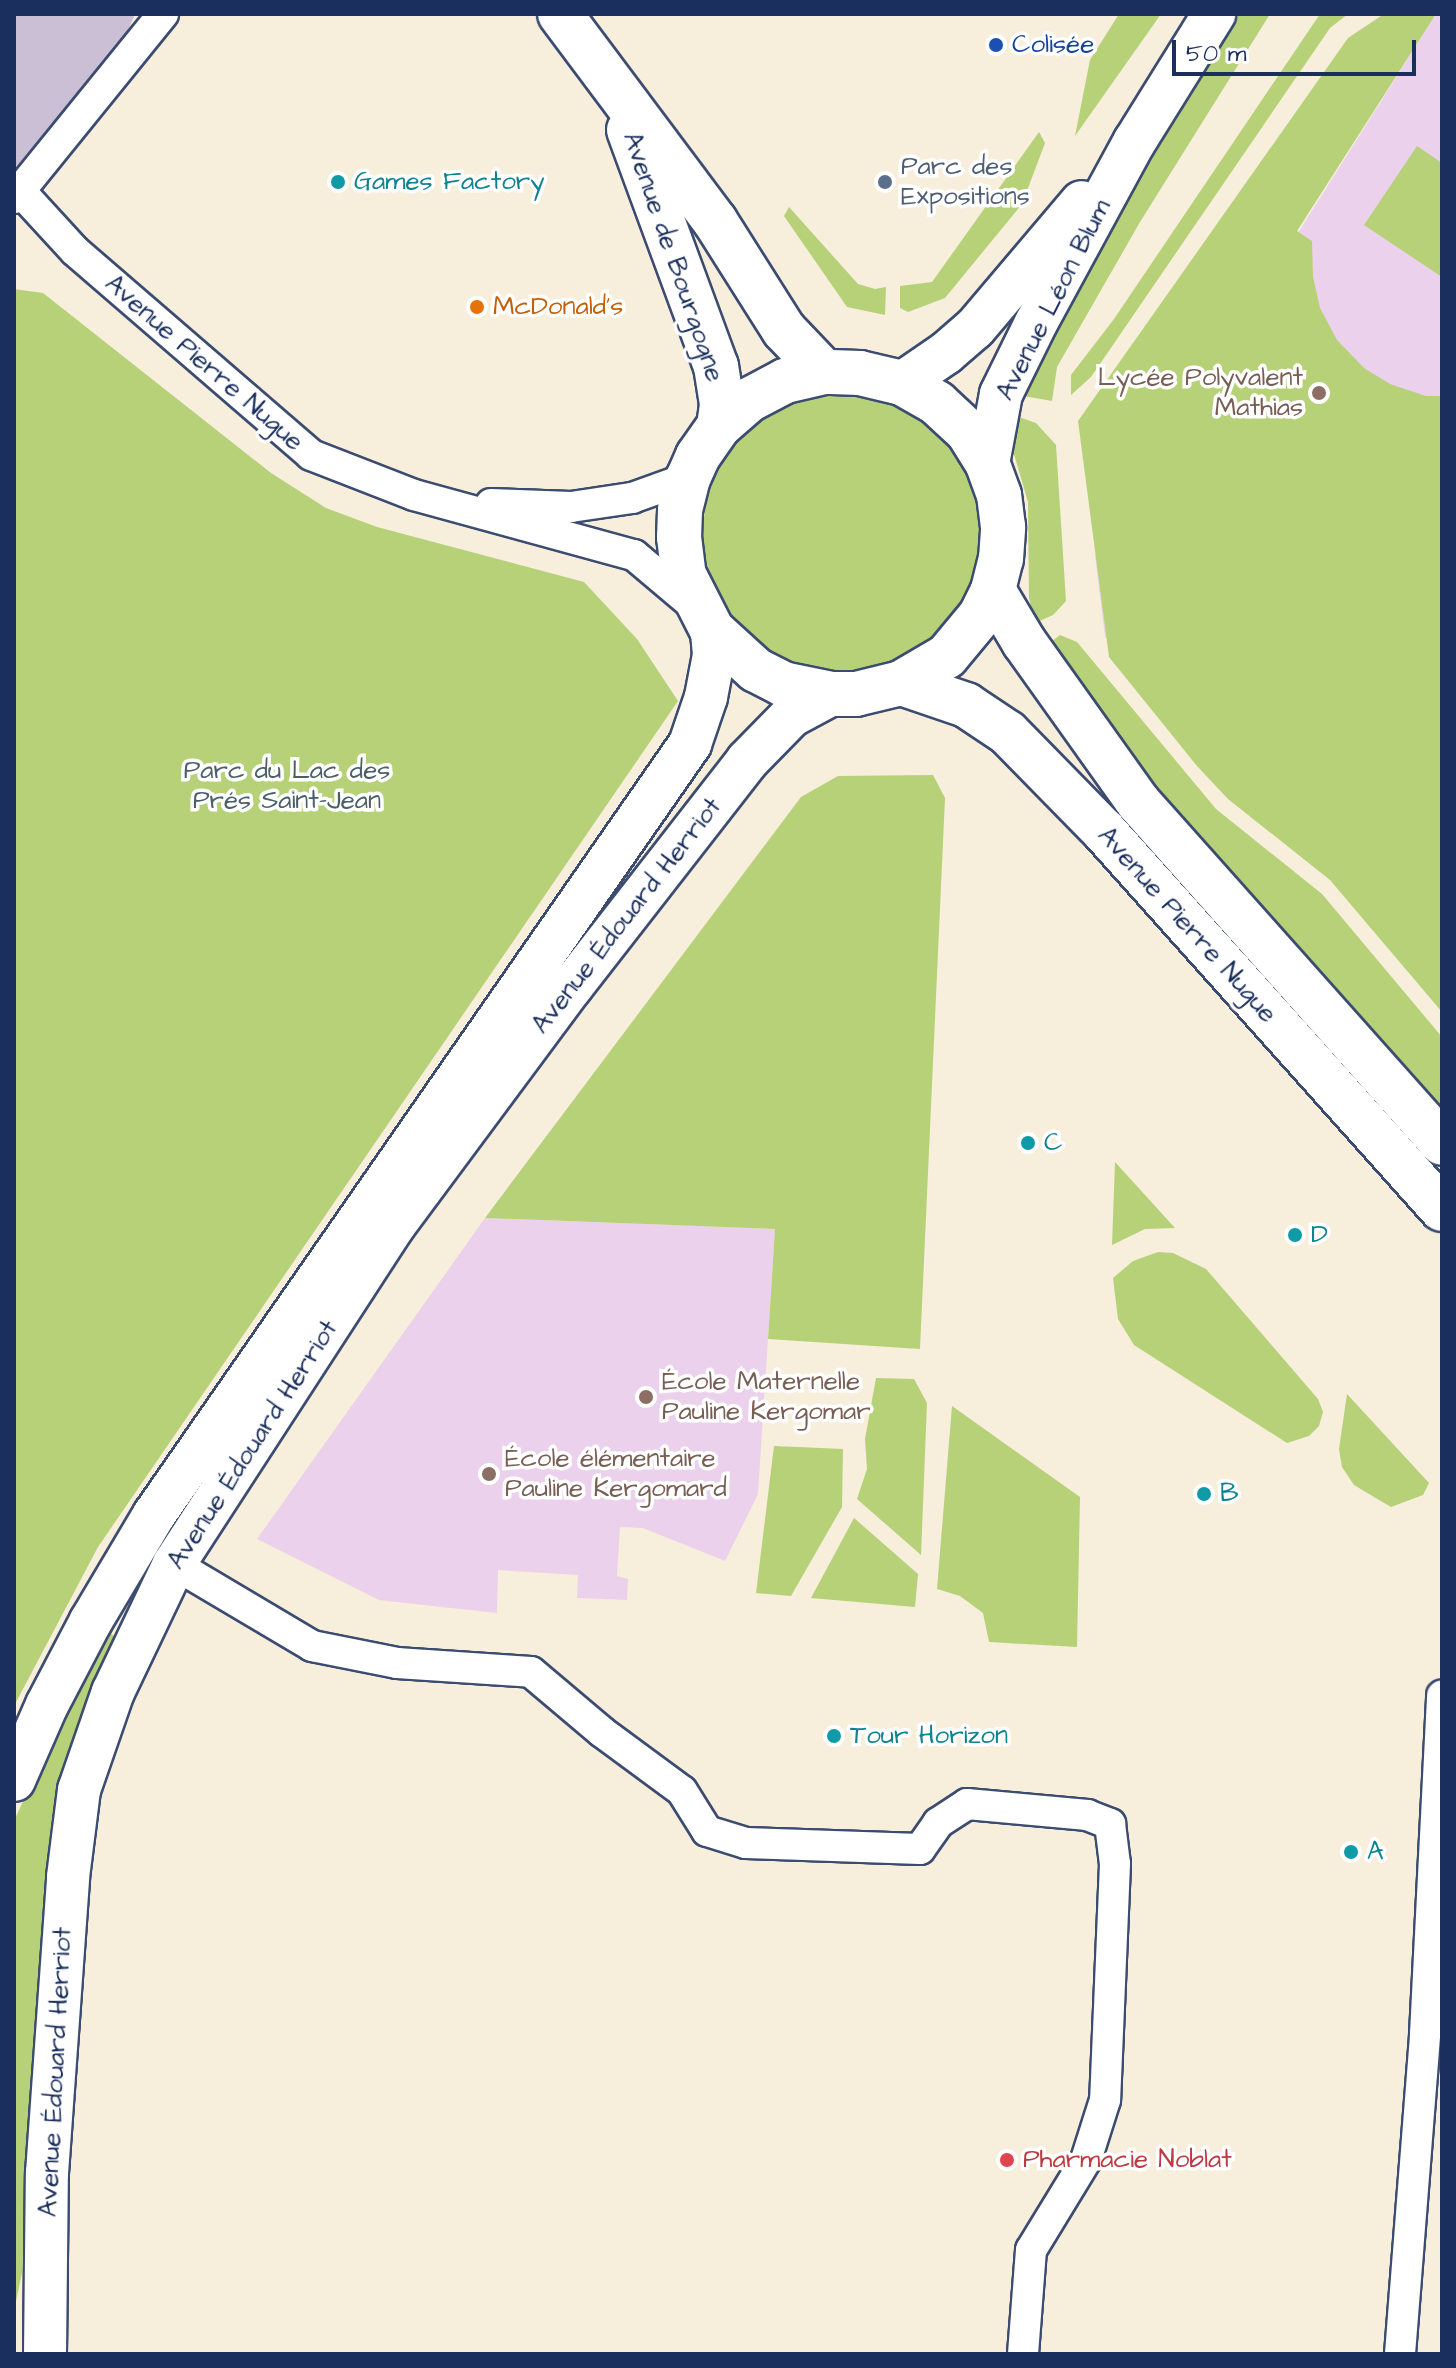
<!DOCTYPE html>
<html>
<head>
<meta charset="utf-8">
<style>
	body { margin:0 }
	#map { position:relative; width:1456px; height:2368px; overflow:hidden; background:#f7eedc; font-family:"Architects Daughter",sans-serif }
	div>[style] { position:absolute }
	.built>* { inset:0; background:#ebd1eb }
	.industrial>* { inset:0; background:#cbbfd5 }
	.green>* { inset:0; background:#b6d177 }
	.round { border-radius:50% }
	.roads { filter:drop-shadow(2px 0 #3c4c71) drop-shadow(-2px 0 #3c4c71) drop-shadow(0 2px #3c4c71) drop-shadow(0 -2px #3c4c71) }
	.street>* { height:30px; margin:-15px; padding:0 15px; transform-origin:15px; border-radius:15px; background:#fff }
	.secondary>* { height:42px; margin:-21px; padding:0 21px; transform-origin:21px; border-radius:21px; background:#fff }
	.primary>* { height:44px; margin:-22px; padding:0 22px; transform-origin:22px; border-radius:22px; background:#fff }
	.dots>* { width:22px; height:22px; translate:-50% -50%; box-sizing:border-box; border:4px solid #fff; border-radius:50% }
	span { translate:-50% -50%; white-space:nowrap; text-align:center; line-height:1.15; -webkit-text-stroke:7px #fff; paint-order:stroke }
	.transit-label { font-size:26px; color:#164399 }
	.left { translate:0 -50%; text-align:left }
	.service-label { font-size:26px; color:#4e5e75 }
	.culture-label { font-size:26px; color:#0d838f }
	.street-label { font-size:26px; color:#1b2f5e }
	.food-label { font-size:26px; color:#c56008 }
	.education-label { font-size:26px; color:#785e54 }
	.right { translate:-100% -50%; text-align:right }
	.park-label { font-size:26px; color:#4a6066 }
	.health-label { font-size:26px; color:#be3a42 }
	.frame { position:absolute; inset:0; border:16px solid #1b2f5e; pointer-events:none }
	.scale { position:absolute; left:1172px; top:40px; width:244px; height:36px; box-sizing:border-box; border:4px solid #1b2f5e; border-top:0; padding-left:10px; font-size:24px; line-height:28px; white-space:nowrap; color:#1b2f5e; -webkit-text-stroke:6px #fff; paint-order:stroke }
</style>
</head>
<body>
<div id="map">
	<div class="built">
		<i style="clip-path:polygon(1436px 14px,1442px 14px,1442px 986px,1105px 637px,1095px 555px)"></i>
		<i style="clip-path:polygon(485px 1218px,775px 1229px,758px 1494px,725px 1561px,643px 1528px,620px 1527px,617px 1576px,628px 1579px,627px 1600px,577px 1598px,578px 1575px,498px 1570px,497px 1613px,379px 1600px,257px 1539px)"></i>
	</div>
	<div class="industrial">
		<i style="clip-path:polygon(14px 14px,135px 14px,119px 51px,14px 172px)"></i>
	</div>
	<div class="green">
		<i style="clip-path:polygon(1119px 14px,1161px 14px,1075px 136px,1090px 60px)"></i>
		<i style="clip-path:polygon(1239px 14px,1270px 14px,1140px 222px,1057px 367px,1052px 401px,1024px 396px,1024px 384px,1059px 312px)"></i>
		<i style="clip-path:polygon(1320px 14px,1348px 14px,1330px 28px,1091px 377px,1071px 395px,1071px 375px,1114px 319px)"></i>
		<i style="clip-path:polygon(1384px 14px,1436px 14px,1297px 231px,1312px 241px,1313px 277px,1320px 308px,1337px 340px,1364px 368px,1390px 384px,1426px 396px,1442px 396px,1442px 1012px,1330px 880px,1228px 799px,1197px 766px,1109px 657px,1078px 421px,1348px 38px)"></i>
		<i style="clip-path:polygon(1039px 132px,1045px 143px,1022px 204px,945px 298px,908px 312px,900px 308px,900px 286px,932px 282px)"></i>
		<i style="clip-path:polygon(1417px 146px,1442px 163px,1442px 277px,1364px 225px)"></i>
		<i style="clip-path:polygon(789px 207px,858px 284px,875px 289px,886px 287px,885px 315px,847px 307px,784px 216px)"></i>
		<i style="clip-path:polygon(14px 289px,43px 293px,271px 473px,326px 508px,377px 527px,584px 582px,637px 639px,678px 701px,98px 1547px,14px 1706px)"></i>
		<i class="round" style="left:703px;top:394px;width:278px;height:278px"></i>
		<i style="clip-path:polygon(1010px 414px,1036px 423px,1056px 445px,1066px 601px,1053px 615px,1035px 623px,1029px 598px,1028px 502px,1009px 437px)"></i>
		<i style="clip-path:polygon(1060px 635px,1077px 642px,1216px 809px,1322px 894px,1442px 1037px,1442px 1118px,1154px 793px,1047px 645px)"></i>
		<i style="clip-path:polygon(933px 775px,945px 798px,920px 1349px,768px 1339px,775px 1229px,485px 1218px,801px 797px,838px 776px)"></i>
		<i style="clip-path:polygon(1115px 1162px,1175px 1228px,1145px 1229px,1112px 1245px)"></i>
		<i style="clip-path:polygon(1158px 1252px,1173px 1253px,1206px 1269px,1318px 1399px,1323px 1412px,1319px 1426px,1309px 1436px,1287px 1443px,1134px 1345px,1118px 1319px,1113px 1278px,1133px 1261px)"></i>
		<i style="clip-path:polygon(876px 1378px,914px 1379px,927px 1403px,921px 1555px,857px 1499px,867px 1469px,865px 1439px)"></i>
		<i style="clip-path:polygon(1347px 1394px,1429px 1483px,1423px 1495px,1391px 1507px,1354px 1485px,1342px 1467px,1339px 1449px)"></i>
		<i style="clip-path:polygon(952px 1406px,1080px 1497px,1077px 1647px,989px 1642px,983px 1613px,960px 1596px,937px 1589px)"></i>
		<i style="clip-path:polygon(774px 1446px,843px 1449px,842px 1507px,791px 1596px,756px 1593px)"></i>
		<i style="clip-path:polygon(854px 1518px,918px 1574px,915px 1607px,811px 1598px)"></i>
		<i style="clip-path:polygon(107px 1631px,121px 1641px,56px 1817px,35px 2021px,22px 2273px,14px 2311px,14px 1821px,56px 1729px)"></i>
	</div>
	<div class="roads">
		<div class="street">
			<i style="left:20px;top:191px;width:81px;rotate:47.5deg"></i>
			<i style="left:75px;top:251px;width:312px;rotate:40.8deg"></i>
			<i style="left:311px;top:455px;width:110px;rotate:21.2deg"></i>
			<i style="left:414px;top:495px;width:228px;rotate:15.3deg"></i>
			<i style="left:634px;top:555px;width:76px;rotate:40.2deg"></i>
			<i style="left:14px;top:198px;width:237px;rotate:-51deg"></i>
			<i style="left:491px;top:504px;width:80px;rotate:2.1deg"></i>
			<i style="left:571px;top:507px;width:62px;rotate:-8.4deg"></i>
			<i style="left:632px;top:498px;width:59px;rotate:-19.7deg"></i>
			<i style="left:174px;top:1564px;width:161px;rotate:30.7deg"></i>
			<i style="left:312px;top:1646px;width:87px;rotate:11.3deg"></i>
			<i style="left:397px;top:1663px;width:134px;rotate:3.8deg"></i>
			<i style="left:531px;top:1672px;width:93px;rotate:40.2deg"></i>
			<i style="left:602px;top:1732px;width:99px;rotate:36.4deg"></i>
			<i style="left:682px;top:1791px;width:47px;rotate:58deg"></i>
			<i style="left:707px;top:1831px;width:41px;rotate:17.1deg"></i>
			<i style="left:746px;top:1843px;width:174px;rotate:2deg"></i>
			<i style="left:920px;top:1849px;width:32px;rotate:-55deg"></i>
			<i style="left:938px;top:1823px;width:35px;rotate:-33deg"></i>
			<i style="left:967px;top:1804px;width:121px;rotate:5.2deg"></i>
			<i style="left:1087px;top:1815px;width:25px;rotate:21deg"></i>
			<i style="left:1110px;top:1824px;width:40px;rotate:82.9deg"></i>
			<i style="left:1115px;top:1864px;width:236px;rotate:92.4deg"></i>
			<i style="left:1105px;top:2100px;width:63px;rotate:107.6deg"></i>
			<i style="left:1086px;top:2160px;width:105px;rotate:121.4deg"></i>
			<i style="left:1031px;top:2250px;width:104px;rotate:94.4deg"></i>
			<i style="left:1400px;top:2354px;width:321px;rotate:-85.5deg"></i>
			<i style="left:1425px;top:2034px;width:339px;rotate:-87.1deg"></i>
		</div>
		<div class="secondary">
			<i style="left:902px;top:383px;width:53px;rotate:-34.3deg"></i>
			<i style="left:946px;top:353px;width:38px;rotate:-41deg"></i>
			<i style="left:975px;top:328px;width:165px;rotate:-49.7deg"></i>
			<i style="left:988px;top:464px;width:71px;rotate:-79.5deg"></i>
			<i style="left:1001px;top:394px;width:79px;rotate:-63.8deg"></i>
			<i style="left:1036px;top:323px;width:207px;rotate:-61.5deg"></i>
			<i style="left:1135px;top:141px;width:150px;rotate:-58.1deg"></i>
			<i style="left:14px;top:1780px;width:82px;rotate:-66.3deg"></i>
			<i style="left:47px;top:1705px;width:95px;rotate:-62.4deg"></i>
			<i style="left:91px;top:1621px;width:123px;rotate:-59.3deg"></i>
			<i style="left:154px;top:1515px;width:939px;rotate:-55.19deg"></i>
			<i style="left:690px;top:744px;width:50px;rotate:-71.2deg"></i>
			<i style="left:706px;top:697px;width:43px;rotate:-79.2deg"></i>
			<i style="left:714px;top:655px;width:25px;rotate:-95deg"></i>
			<i style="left:45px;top:2354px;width:181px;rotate:-89.4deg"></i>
			<i style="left:47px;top:2173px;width:297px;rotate:-85.9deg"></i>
			<i style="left:68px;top:1877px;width:88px;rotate:-82.8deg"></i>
			<i style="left:79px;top:1790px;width:104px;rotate:-70.9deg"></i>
			<i style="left:113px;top:1692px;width:142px;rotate:-64.5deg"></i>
			<i style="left:174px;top:1564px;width:401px;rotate:-57deg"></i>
			<i style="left:392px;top:1228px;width:302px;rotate:-53.4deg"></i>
			<i style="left:572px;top:986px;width:285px;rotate:-52.1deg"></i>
			<i style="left:747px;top:761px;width:63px;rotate:-45.6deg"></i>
			<i style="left:791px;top:716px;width:47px;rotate:-28.2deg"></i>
		</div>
		<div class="primary">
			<i style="left:560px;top:14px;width:259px;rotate:53.2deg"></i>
			<i style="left:715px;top:221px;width:129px;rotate:57.7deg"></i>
			<i style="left:784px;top:330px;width:58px;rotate:46.4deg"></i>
			<i style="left:629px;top:130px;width:252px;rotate:69.8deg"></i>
			<i style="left:716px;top:366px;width:39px;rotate:81deg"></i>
			<i style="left:722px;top:405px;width:21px;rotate:98deg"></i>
			<i style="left:993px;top:590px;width:61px;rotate:59.2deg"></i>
			<i style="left:1024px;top:642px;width:198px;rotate:54.5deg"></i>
			<i style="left:1139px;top:803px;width:455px;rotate:48.3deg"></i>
			<i style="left:901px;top:683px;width:53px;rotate:-30.4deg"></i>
			<i style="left:947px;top:656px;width:53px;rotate:-50.3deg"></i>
			<i style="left:981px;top:615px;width:28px;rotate:-64deg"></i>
			<i style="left:993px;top:590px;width:32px;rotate:-76deg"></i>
			<i style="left:1001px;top:559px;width:32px;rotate:-86deg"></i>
			<i style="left:1003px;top:527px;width:32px;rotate:-97deg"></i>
			<i style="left:999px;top:495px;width:33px;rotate:-110deg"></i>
			<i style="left:988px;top:464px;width:39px;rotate:-122deg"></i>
			<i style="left:967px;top:431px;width:41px;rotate:-137deg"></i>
			<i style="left:937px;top:403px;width:40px;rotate:-150.3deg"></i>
			<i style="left:902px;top:383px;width:43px;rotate:-166.6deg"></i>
			<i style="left:860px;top:373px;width:36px;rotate:-178deg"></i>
			<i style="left:824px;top:372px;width:40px;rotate:167deg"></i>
			<i style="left:785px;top:381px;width:41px;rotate:152.2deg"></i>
			<i style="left:749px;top:400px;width:40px;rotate:139deg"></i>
			<i style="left:719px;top:426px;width:37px;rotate:125deg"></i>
			<i style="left:698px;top:456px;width:24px;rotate:114deg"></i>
			<i style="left:688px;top:478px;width:33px;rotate:104deg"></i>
			<i style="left:680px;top:510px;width:27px;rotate:92deg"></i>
			<i style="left:679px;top:537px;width:38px;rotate:83deg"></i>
			<i style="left:684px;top:575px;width:62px;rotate:63deg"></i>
			<i style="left:712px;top:630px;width:59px;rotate:42.3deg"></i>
			<i style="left:756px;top:670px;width:30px;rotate:27deg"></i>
			<i style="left:783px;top:684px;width:50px;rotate:11.5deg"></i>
			<i style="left:832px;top:694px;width:24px"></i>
			<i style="left:856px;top:694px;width:46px;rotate:-13.7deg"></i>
			<i style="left:901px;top:683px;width:69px;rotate:18.7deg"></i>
			<i style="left:966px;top:705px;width:50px;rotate:33.7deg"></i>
			<i style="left:1008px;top:733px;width:137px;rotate:45.6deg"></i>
			<i style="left:1104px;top:831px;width:507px;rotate:48.2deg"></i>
		</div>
	</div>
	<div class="dots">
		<i style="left:996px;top:45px;background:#1a4fb4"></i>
		<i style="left:338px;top:182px;background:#0f9aa8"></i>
		<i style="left:885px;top:182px;background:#5c6f8a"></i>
		<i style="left:477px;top:307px;background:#e8710a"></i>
		<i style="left:1319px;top:393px;background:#8d6e63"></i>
		<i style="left:1028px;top:1143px;background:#0f9aa8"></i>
		<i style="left:1295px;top:1235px;background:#0f9aa8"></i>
		<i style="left:646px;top:1397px;background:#8d6e63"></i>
		<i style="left:489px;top:1474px;background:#8d6e63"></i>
		<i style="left:1204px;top:1494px;background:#0f9aa8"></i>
		<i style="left:834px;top:1736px;background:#0f9aa8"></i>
		<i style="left:1351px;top:1852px;background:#0f9aa8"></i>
		<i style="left:1007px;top:2160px;background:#e0444e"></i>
	</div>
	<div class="transit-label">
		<span class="left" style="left:1012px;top:45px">Colisée</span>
	</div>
	<div class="service-label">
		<span class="left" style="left:901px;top:182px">Parc des<br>Expositions</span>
	</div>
	<div class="culture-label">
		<span class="left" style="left:354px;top:182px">Games Factory</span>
		<span class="left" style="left:1044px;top:1143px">C</span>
		<span class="left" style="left:1311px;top:1235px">D</span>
		<span class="left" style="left:1220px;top:1494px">B</span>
		<span class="left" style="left:850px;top:1736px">Tour Horizon</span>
		<span class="left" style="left:1367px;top:1852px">A</span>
	</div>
	<div class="street-label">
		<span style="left:673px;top:257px;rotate:71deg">Avenue de Bourgogne</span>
		<span style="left:1054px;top:300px;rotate:-63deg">Avenue Léon Blum</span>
		<span style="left:204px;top:363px;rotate:41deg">Avenue Pierre Nugue</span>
		<span style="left:627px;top:916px;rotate:-52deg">Avenue Édouard Herriot</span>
		<span style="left:1187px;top:925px;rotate:48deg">Avenue Pierre Nugue</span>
		<span style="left:253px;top:1445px;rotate:-57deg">Avenue Édouard Herriot</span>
		<span style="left:56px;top:2072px;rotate:-87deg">Avenue Édouard Herriot</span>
	</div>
	<div class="food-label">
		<span class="left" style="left:493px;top:307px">McDonald's</span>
	</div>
	<div class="education-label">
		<span class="right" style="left:1303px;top:393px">Lycée Polyvalent<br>Mathias</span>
		<span class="left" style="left:662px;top:1397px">École Maternelle<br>Pauline Kergomar</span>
		<span class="left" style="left:505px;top:1474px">École élémentaire<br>Pauline Kergomard</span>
	</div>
	<div class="park-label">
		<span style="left:287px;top:786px">Parc du Lac des<br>Prés Saint-Jean</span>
	</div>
	<div class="health-label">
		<span class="left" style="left:1023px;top:2160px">Pharmacie Noblat</span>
	</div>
	<div class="frame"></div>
	<div class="scale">50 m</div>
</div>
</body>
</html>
